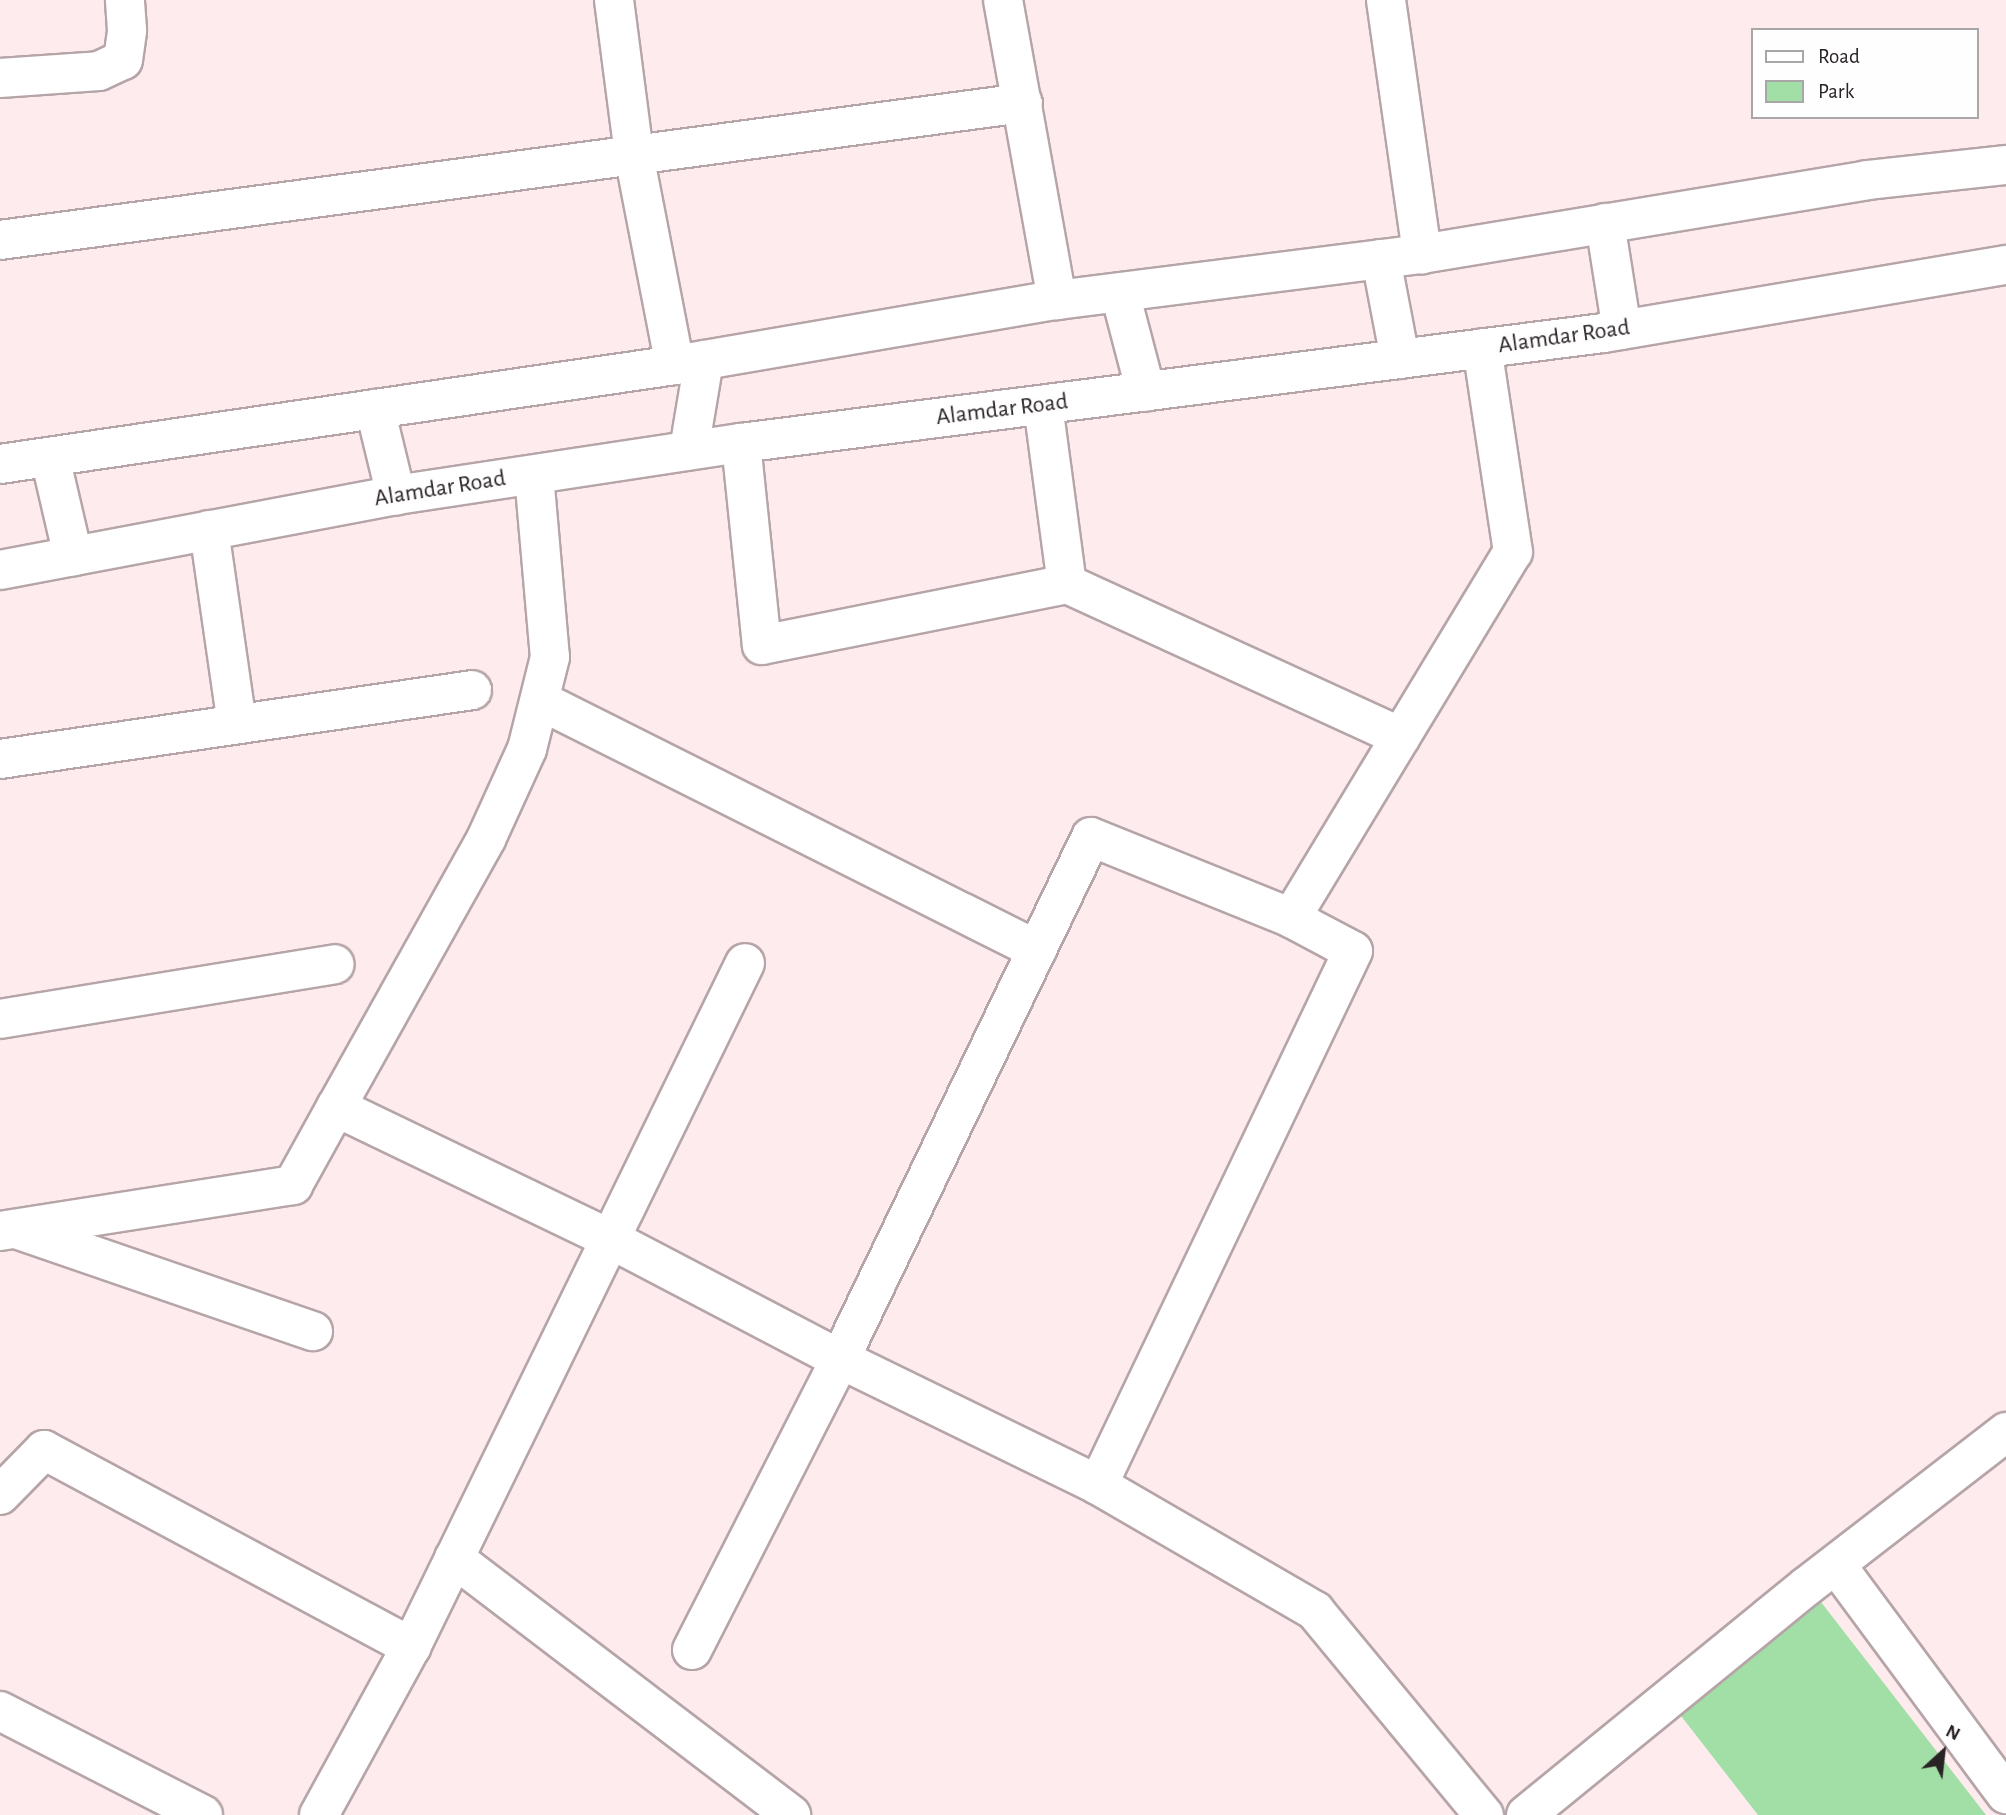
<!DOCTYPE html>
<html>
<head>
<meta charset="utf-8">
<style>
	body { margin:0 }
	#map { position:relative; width:2006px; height:1815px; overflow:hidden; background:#feebee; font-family:"Alegreya Sans",sans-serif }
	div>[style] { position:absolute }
	.green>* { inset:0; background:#a2dfa7 }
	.roads { filter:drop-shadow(2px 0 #b6a5a8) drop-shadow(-2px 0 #b6a5a8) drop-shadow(0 2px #b6a5a8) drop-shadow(0 -2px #b6a5a8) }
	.minor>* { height:38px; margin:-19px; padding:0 19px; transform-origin:19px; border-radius:19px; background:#fff }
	span { translate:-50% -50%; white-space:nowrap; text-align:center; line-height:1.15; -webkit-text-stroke:7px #fefefe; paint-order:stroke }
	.street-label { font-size:24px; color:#2a2324 }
	.legend { position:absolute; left:1751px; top:28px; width:228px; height:91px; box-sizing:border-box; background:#fefefe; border:2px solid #a9a6a7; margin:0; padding:9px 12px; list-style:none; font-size:21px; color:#2a2324 }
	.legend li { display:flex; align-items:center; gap:14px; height:35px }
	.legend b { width:35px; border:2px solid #a9a6a7 }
	.north { position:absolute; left:1908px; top:1717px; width:70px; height:70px; -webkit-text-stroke:5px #fefefe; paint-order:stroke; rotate:27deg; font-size:19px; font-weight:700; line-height:28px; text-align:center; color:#2a2324 }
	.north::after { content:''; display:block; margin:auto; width:24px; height:32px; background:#2a2324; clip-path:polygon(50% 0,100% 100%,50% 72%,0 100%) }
</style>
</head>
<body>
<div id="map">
	<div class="green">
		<i style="clip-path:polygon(1814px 1593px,1986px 1815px,1758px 1815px,1671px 1703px)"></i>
	</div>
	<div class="roads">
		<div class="minor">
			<i style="left:614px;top:0;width:156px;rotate:82.6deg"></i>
			<i style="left:634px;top:155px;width:214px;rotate:79deg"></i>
			<i style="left:1003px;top:0;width:305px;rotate:79.8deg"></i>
			<i style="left:1386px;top:0;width:257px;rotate:81.9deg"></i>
			<i style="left:0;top:78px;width:99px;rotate:-4deg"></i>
			<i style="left:99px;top:71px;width:26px;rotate:-25deg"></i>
			<i style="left:123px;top:60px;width:30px;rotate:-82deg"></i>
			<i style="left:127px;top:30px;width:30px;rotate:-94deg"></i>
			<i style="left:1605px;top:223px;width:108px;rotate:81deg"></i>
			<i style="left:0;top:240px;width:1032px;rotate:-7.63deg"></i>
			<i style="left:1381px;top:259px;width:102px;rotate:79.2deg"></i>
			<i style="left:1120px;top:293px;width:102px;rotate:75.3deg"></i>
			<i style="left:1043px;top:405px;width:181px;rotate:82.4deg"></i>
			<i style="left:375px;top:409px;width:89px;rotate:76.3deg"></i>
			<i style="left:741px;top:443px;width:203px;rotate:84.1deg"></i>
			<i style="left:762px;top:645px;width:311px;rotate:-11.3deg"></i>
			<i style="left:1067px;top:584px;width:367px;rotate:24.6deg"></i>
			<i style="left:689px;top:450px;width:91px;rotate:-80.5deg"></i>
			<i style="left:50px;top:457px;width:102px;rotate:76.9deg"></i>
			<i style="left:0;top:464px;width:682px;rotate:-8.34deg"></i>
			<i style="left:675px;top:365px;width:387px;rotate:-9.7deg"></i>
			<i style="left:1057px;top:300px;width:368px;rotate:-7.2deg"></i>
			<i style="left:1422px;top:254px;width:451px;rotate:-9.4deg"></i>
			<i style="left:1867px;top:180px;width:140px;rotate:-6.2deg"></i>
			<i style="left:534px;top:475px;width:183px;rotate:85deg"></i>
			<i style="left:550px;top:657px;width:95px;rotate:104deg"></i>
			<i style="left:527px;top:749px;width:99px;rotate:114.5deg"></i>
			<i style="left:486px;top:839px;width:307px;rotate:119.2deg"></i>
			<i style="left:336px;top:1107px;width:304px;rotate:25.7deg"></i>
			<i style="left:610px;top:1239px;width:259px;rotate:27.6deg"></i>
			<i style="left:840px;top:1359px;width:287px;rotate:26deg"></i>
			<i style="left:1098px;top:1485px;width:251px;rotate:30.1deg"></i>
			<i style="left:1315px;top:1611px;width:265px;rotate:50.4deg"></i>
			<i style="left:209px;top:530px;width:196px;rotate:81.8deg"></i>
			<i style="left:0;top:570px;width:403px;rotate:-10.7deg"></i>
			<i style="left:396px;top:495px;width:349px;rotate:-8.6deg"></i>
			<i style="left:741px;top:443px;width:869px;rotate:-7.27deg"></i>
			<i style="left:1603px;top:333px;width:409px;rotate:-9.6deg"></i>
			<i style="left:541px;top:701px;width:555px;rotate:26.66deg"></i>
			<i style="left:0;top:759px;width:477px;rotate:-8.3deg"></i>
			<i style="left:1291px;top:918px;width:428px;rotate:-58.8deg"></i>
			<i style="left:1513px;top:552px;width:206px;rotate:-98.6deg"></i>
			<i style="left:0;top:1019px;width:339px;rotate:-9.3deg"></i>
			<i style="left:19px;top:1230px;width:311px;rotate:19deg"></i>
			<i style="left:0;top:1231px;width:297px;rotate:-8.9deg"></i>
			<i style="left:293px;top:1185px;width:89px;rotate:-61.1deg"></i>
			<i style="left:0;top:1495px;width:63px;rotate:-45.6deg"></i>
			<i style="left:44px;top:1450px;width:417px;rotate:28.2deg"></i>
			<i style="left:411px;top:1647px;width:761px;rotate:-63.97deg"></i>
			<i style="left:454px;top:1558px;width:424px;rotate:37.3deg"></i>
			<i style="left:1837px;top:1566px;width:284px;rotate:53.5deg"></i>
			<i style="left:692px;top:1650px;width:326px;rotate:-63deg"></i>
			<i style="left:840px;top:1359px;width:579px;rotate:-64.32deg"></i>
			<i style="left:1091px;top:837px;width:216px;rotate:22deg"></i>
			<i style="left:1291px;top:918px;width:70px;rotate:28deg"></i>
			<i style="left:1353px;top:951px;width:592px;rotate:115.53deg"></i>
			<i style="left:0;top:1711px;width:228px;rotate:27.1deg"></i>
			<i style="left:319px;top:1815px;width:192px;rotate:-61.3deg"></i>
			<i style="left:1526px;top:1815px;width:362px;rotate:-39.2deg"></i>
			<i style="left:1807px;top:1586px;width:252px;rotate:-37.7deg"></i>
		</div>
	</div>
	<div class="street-label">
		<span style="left:1564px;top:337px;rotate:-8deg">Alamdar Road</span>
		<span style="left:1002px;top:410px;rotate:-7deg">Alamdar Road</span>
		<span style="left:440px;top:489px;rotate:-9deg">Alamdar Road</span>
	</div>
	<ul class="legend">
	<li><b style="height:9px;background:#fff"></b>Road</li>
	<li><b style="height:19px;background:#a2dfa7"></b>Park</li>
	</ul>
	<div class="north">N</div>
</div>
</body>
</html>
